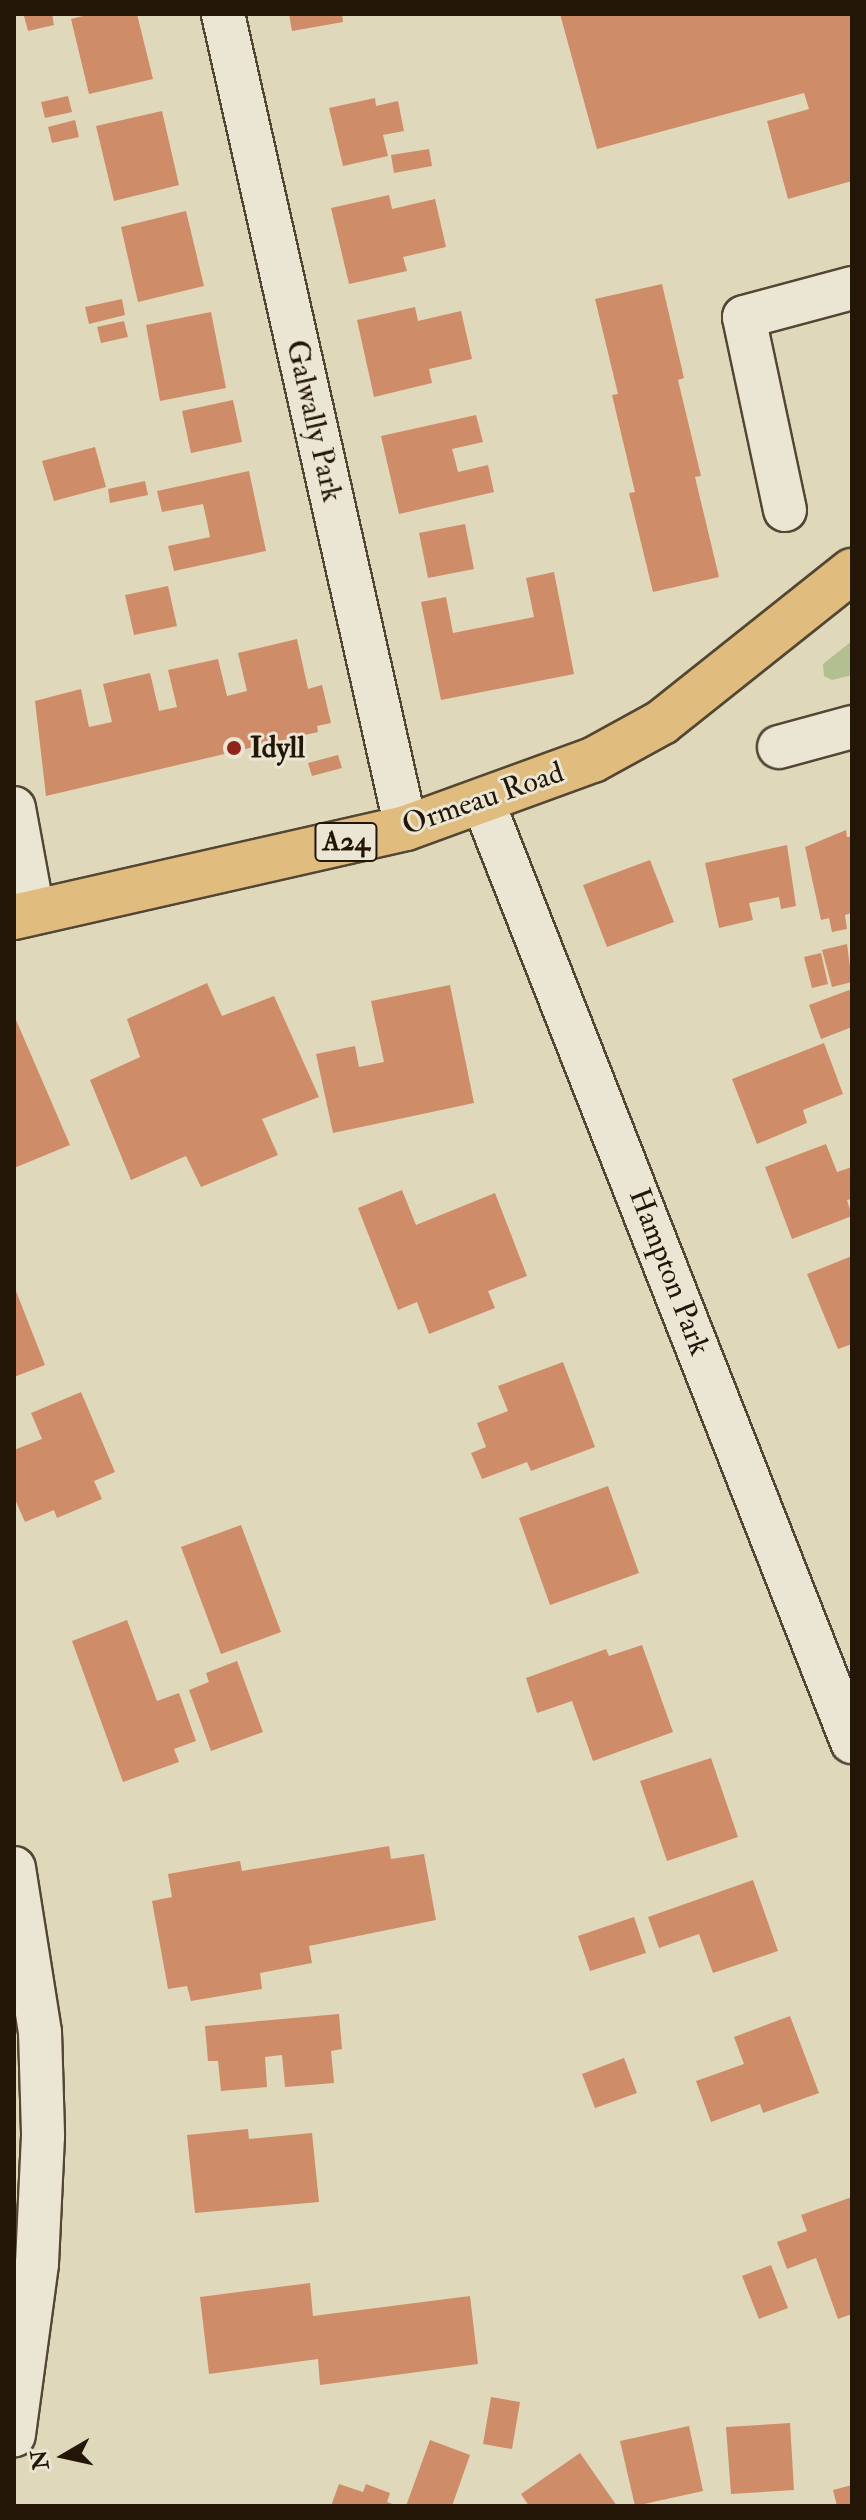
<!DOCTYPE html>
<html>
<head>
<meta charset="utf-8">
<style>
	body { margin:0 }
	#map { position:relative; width:866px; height:2520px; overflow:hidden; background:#e0d8bb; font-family:"IM FELL Double Pica",serif }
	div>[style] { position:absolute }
	.green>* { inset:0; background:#b2bf90 }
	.building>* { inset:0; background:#cf8c69 }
	.roads { filter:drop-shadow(2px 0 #534633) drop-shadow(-2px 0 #534633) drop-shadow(0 2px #534633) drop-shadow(0 -2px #534633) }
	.minor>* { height:42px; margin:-21px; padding:0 21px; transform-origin:21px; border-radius:21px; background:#ebe6d3 }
	.major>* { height:44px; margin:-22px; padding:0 22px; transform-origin:22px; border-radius:22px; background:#e0bc7e }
	.dots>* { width:22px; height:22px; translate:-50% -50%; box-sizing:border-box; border:4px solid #ebe6d3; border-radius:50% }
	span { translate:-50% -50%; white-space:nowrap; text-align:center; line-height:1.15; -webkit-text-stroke:6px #ebe6d3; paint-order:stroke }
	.shield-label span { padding:2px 6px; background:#ebe6d3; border:2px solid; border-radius:6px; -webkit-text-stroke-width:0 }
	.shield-label { font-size:28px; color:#241606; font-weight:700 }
	.street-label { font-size:30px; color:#241606 }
	.poi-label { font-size:30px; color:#241606; font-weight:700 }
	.left { translate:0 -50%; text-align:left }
	.frame { position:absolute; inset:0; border:16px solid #241606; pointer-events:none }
	.north { position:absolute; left:24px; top:2416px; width:80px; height:80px; -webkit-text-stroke:6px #ebe6d3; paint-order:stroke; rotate:261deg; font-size:22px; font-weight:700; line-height:32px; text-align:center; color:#241606 }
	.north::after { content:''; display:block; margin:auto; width:28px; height:36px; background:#241606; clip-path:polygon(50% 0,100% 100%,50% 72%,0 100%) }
</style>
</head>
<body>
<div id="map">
	<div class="green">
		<i style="clip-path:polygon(852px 641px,852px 675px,832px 680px,824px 676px,823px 664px)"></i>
	</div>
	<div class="building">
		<i style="clip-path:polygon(52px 14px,54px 25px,28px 31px,24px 16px)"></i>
		<i style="clip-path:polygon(91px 14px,137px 14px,153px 79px,89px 94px,71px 19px)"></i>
		<i style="clip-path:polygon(289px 14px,342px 14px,343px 22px,292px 31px)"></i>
		<i style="clip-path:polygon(560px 14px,852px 14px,852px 181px,788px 199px,767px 121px,809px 109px,804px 93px,597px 149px)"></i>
		<i style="clip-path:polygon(68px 96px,72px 112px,45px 118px,41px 102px)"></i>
		<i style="clip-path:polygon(375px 98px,376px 106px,398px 101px,404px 131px,383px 135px,388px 156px,343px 166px,329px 108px)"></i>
		<i style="clip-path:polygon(162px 111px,179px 185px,114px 201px,96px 126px)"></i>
		<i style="clip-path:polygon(75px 120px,79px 137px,52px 143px,48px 127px)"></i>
		<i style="clip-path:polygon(429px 149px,432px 166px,394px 173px,391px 155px)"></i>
		<i style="clip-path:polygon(389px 195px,392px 209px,435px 199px,446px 247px,403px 257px,407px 271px,349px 284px,331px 208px)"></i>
		<i style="clip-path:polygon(186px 211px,204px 286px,138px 302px,121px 227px)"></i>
		<i style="clip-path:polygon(662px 284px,684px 378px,678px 380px,701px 476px,695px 477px,719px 577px,653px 592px,629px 493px,635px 492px,612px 395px,618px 394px,595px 299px)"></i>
		<i style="clip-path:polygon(122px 299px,125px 315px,89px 324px,85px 307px)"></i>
		<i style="clip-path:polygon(415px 307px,418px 321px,461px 311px,472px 359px,429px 369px,432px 383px,374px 397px,357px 320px)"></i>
		<i style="clip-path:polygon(211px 312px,226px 388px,160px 401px,146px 325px)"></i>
		<i style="clip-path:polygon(124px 321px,128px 337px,101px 343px,97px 327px)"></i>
		<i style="clip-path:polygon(233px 400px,242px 442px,191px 453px,182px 411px)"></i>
		<i style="clip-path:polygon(476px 415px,483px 442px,452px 449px,455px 460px,458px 472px,488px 465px,494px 492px,399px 514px,381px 436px)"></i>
		<i style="clip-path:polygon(95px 447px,106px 487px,54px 501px,42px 461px)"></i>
		<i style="clip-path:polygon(249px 471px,266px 551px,174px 571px,168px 546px,210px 537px,207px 522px,203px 504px,162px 512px,157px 491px)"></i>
		<i style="clip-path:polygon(145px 481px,148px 495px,110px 503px,108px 489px)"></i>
		<i style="clip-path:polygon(465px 524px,474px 569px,428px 578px,419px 533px)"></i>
		<i style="clip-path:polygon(554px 572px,574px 674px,441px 700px,421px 602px,446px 597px,453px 633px,534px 617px,526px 578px)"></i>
		<i style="clip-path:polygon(168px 586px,177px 626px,134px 635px,125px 595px)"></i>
		<i style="clip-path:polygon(297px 639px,308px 689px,322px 685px,331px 723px,317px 726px,318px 732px,46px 796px,35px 701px,81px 689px,89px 727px,112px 722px,103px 684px,150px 673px,159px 711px,177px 707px,168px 670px,218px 659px,227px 696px,247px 691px,238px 653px)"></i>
		<i style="clip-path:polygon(338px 755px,342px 768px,312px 776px,308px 763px)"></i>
		<i style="clip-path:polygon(846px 830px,847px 837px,852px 837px,852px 913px,845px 915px,847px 929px,832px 932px,829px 918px,821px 920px,805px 847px)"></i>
		<i style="clip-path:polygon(787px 845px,796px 906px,781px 909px,779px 897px,749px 903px,753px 920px,719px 928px,705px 863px)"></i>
		<i style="clip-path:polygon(650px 860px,674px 922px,607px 947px,583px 885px)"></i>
		<i style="clip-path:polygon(847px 944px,852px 982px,832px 987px,822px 950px)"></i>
		<i style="clip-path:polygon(821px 953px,828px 984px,812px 988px,804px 957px)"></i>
		<i style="clip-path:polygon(207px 983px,222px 1016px,274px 996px,319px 1097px,262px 1119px,278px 1155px,201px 1187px,186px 1156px,131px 1180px,90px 1080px,140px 1057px,127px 1019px)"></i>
		<i style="clip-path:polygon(450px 985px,474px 1103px,333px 1133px,316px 1054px,355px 1046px,359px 1067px,384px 1062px,371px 1001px)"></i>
		<i style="clip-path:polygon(852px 989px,852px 1027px,821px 1039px,809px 1005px)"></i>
		<i style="clip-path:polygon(16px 1020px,70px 1145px,14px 1168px,14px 1021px)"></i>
		<i style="clip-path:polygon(824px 1043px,843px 1094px,803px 1110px,807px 1123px,757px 1144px,732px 1079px)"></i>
		<i style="clip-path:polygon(826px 1144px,837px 1172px,852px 1167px,852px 1199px,847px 1200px,852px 1216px,792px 1239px,765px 1167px)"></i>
		<i style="clip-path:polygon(402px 1190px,416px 1225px,495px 1193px,527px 1276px,488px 1291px,495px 1308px,429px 1334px,417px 1302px,398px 1310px,358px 1208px)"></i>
		<i style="clip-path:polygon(852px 1256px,852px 1344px,838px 1349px,807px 1274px)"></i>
		<i style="clip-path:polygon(14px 1286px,45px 1365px,14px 1377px)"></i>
		<i style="clip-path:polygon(563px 1362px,595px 1447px,531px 1471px,527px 1462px,482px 1479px,471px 1453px,486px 1447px,477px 1423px,508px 1411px,498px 1386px)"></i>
		<i style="clip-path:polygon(81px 1392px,115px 1472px,94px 1481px,102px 1499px,57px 1518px,54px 1510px,25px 1522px,14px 1497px,14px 1450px,42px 1439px,31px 1413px)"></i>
		<i style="clip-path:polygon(608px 1486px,639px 1573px,550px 1605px,519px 1518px)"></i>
		<i style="clip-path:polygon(241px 1525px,281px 1632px,221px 1654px,181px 1547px)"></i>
		<i style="clip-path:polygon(127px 1620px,157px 1701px,179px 1693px,196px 1741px,174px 1749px,179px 1762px,123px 1782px,72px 1641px)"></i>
		<i style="clip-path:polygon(642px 1645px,673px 1732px,593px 1761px,572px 1701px,537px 1713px,526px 1678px,606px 1649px,609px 1656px)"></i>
		<i style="clip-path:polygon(237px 1661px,263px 1732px,211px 1751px,189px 1690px,209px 1682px,206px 1673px)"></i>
		<i style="clip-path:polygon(711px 1758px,738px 1837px,667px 1861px,640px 1781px)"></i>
		<i style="clip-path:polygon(389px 1846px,391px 1859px,424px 1854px,436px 1920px,309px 1946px,312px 1963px,260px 1973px,262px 1989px,191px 2001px,187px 1986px,168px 1989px,152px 1901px,172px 1897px,168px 1874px,240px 1861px,242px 1871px)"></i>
		<i style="clip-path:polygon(753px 1880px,778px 1951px,713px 1973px,699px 1934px,659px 1948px,648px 1917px)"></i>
		<i style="clip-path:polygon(634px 1917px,646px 1953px,590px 1971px,578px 1936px)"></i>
		<i style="clip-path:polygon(339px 2014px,342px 2049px,331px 2051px,334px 2083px,285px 2087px,282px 2055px,265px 2057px,267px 2087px,221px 2091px,218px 2061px,208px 2061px,205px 2026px)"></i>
		<i style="clip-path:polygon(790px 2016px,819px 2093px,763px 2113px,760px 2104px,711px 2122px,696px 2081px,744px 2064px,734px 2037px)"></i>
		<i style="clip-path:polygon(624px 2058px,637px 2093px,595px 2108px,582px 2074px)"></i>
		<i style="clip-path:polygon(248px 2129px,249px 2139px,312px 2133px,319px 2202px,195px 2213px,187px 2135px)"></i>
		<i style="clip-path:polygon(852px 2197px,852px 2314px,838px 2319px,816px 2258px,787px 2269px,777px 2242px,807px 2231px,801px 2215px)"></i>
		<i style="clip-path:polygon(771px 2265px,788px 2308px,759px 2319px,742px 2276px)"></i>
		<i style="clip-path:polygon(310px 2283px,313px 2316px,470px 2296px,478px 2364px,320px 2385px,318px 2359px,209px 2374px,200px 2297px)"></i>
		<i style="clip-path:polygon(491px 2397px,520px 2402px,512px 2449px,483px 2444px)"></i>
		<i style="clip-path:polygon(790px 2423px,794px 2490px,731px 2494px,726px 2427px)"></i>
		<i style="clip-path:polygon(689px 2426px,703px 2491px,635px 2506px,620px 2441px)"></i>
		<i style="clip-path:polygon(430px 2440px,470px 2455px,452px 2506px,406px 2506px)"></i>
		<i style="clip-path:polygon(580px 2453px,617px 2506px,529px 2506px,521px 2494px)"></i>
		<i style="clip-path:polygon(339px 2484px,363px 2492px,366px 2484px,390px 2493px,387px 2502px,398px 2506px,331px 2506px)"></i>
		<i style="clip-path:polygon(852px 2485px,852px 2506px,837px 2506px,833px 2490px)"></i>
	</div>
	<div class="roads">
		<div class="minor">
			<i style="left:223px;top:14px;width:834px;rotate:77.33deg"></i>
			<i style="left:785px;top:510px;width:197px;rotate:-102deg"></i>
			<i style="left:744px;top:317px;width:112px;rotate:-15deg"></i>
			<i style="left:779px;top:747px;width:76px;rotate:-15.3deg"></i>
			<i style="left:483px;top:802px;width:1010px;rotate:68.57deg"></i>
			<i style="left:14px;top:808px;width:106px;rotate:79.6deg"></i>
			<i style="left:14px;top:1868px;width:166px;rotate:81deg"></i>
			<i style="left:40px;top:2032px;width:104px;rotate:88.3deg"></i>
			<i style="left:43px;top:2136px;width:128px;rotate:92.7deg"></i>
			<i style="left:37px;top:2264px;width:173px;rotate:97.7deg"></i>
		</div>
		<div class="major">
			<i style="left:14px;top:917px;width:402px;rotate:-12.8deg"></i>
			<i style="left:406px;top:828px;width:199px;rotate:-20deg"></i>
			<i style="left:593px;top:760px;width:79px;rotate:-28.8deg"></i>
			<i style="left:662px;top:722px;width:243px;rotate:-38.5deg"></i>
		</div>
	</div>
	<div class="dots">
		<i style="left:234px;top:748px;background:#8f2418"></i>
	</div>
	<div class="shield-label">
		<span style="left:346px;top:842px">A24</span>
	</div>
	<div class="street-label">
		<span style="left:314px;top:421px;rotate:77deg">Galwally Park</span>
		<span style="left:483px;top:799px;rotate:-19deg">Ormeau Road</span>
		<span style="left:669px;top:1272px;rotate:69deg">Hampton Park</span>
	</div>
	<div class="poi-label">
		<span class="left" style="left:250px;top:748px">Idyll</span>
	</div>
	<div class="frame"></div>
	<div class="north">N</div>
</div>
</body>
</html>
